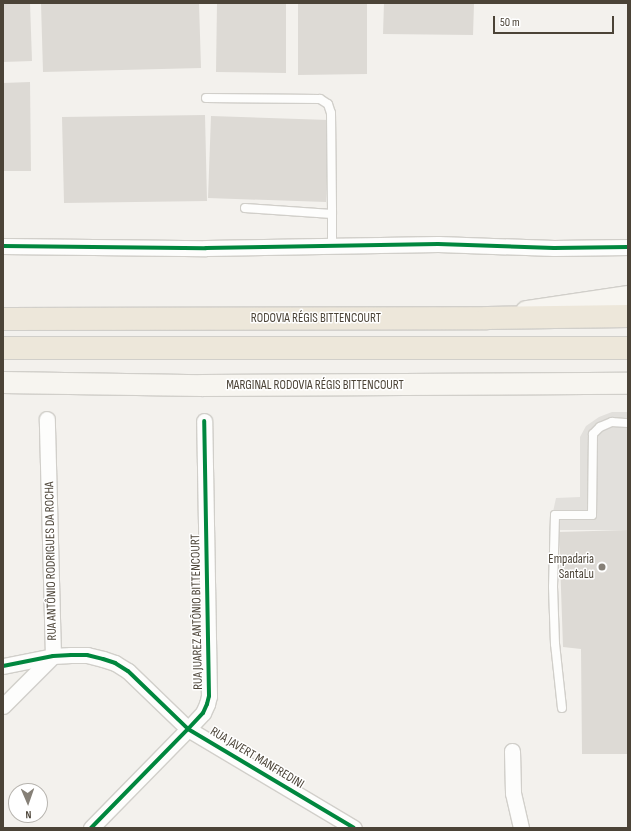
<!DOCTYPE html>
<html>
<head>
<meta charset="utf-8">
<style>
	body { margin:0 }
	#map { position:relative; width:631px; height:831px; overflow:hidden; background:#f3f1ed; font-family:"Sofia Sans Condensed",sans-serif }
	div>[style] { position:absolute }
	.parking>* { inset:0; background:#e2e0dc }
	.building>* { inset:0; background:#dddad5 }
	.roads { filter:drop-shadow(1px 0 #d1cfca) drop-shadow(-1px 0 #d1cfca) drop-shadow(0 1px #d1cfca) drop-shadow(0 -1px #d1cfca) }
	.lane>* { height:8px; margin:-4px; padding:0 4px; transform-origin:4px; border-radius:4px; background:#fdfdfc }
	.street>* { height:15px; margin:-7.5px; padding:0 7.5px; transform-origin:7.5px; border-radius:7.5px; background:#fdfdfc }
	.secondary>* { height:21px; margin:-10.5px; padding:0 10.5px; transform-origin:10.5px; border-radius:10.5px; background:#f7f5f0 }
	.highway>* { height:22px; margin:-11px; padding:0 11px; transform-origin:11px; border-radius:11px; background:#ede7da }
	.cycleway>* { height:4px; margin:-2px; padding:0 2px; transform-origin:2px; border-radius:2px; background:#00873e }
	.dots>* { width:11px; height:11px; translate:-50% -50%; box-sizing:border-box; border:2px solid #fff; border-radius:50% }
	span { translate:-50% -50%; white-space:nowrap; text-align:center; line-height:1.15; -webkit-text-stroke:3px #fff; paint-order:stroke }
	.street-label { font-size:13px; color:#4b4337 }
	.poi-label { font-size:13px; color:#4b4337 }
	.right { translate:-100% -50%; text-align:right }
	.frame { position:absolute; inset:0; border:4px solid #4b4337; pointer-events:none }
	.north { position:absolute; left:8px; top:783px; width:40px; height:40px; box-sizing:border-box; background:#fff; border:1px solid #b7b4af; border-radius:50%; rotate:178deg; font-size:11px; font-weight:700; line-height:16px; text-align:center; color:#4b4337 }
	.north::after { content:''; display:block; margin:auto; width:14px; height:18px; background:#868077; clip-path:polygon(50% 0,100% 100%,50% 72%,0 100%) }
	.scale { position:absolute; left:493px; top:16px; width:121px; height:18px; box-sizing:border-box; border:2px solid #4b4337; border-top:0; padding-left:5px; font-size:12px; line-height:14px; white-space:nowrap; color:#4b4337; -webkit-text-stroke:3px #fff; paint-order:stroke }
</style>
</head>
<body>
<div id="map">
	<div class="parking">
		<i style="clip-path:polygon(612px 412px,628px 412px,628px 530px,549px 530px,556px 498px,580px 497px,580px 437px,586px 426px,599px 417px)"></i>
	</div>
	<div class="building">
		<i style="clip-path:polygon(3px 3px,30px 3px,32px 61px,3px 62px)"></i>
		<i style="clip-path:polygon(41px 3px,199px 3px,201px 68px,43px 72px)"></i>
		<i style="clip-path:polygon(217px 3px,286px 3px,286px 73px,216px 72px)"></i>
		<i style="clip-path:polygon(298px 3px,367px 3px,367px 74px,298px 75px)"></i>
		<i style="clip-path:polygon(384px 3px,474px 3px,473px 35px,383px 34px)"></i>
		<i style="clip-path:polygon(30px 82px,31px 171px,3px 171px,3px 83px)"></i>
		<i style="clip-path:polygon(205px 115px,207px 201px,64px 203px,62px 117px)"></i>
		<i style="clip-path:polygon(211px 116px,329px 120px,326px 202px,208px 198px)"></i>
		<i style="clip-path:polygon(628px 530px,628px 754px,582px 754px,581px 649px,563px 647px,559px 532px)"></i>
	</div>
	<div class="roads">
		<div class="lane">
			<i style="left:206px;top:98px;width:114px;rotate:0.5deg"></i>
			<i style="left:320px;top:99px;width:9px;rotate:32deg"></i>
			<i style="left:328px;top:104px;width:9px;rotate:72deg"></i>
			<i style="left:331px;top:113px;width:101px;rotate:89.4deg"></i>
			<i style="left:245px;top:208px;width:87px;rotate:3.9deg"></i>
			<i style="left:332px;top:214px;width:33px;rotate:90deg"></i>
			<i style="left:562px;top:708px;width:64px;rotate:-96.2deg"></i>
			<i style="left:555px;top:644px;width:57px;rotate:-92deg"></i>
			<i style="left:553px;top:587px;width:72px;rotate:-88.4deg"></i>
			<i style="left:555px;top:515px;width:37px"></i>
			<i style="left:592px;top:515px;width:81px;rotate:-89.3deg"></i>
			<i style="left:593px;top:434px;width:10px;rotate:-45deg"></i>
			<i style="left:600px;top:427px;width:13px;rotate:-23deg"></i>
			<i style="left:612px;top:422px;width:16px;rotate:4deg"></i>
		</div>
		<div class="street">
			<i style="left:3px;top:246px;width:203px;rotate:0.6deg"></i>
			<i style="left:206px;top:248px;width:232px;rotate:-1deg"></i>
			<i style="left:438px;top:244px;width:116px;rotate:2deg"></i>
			<i style="left:554px;top:248px;width:74px;rotate:-0.8deg"></i>
			<i style="left:3px;top:666px;width:51px;rotate:-11.3deg"></i>
			<i style="left:53px;top:656px;width:18px;rotate:-3deg"></i>
			<i style="left:71px;top:655px;width:16px"></i>
			<i style="left:87px;top:655px;width:16px;rotate:14deg"></i>
			<i style="left:103px;top:659px;width:13px;rotate:18deg"></i>
			<i style="left:115px;top:663px;width:15px;rotate:32deg"></i>
			<i style="left:128px;top:671px;width:83px;rotate:44deg"></i>
			<i style="left:188px;top:729px;width:193px;rotate:30.8deg"></i>
			<i style="left:3px;top:706px;width:71px;rotate:-45deg"></i>
			<i style="left:53px;top:656px;width:237px;rotate:-91.5deg"></i>
			<i style="left:512px;top:751px;width:42px;rotate:88.6deg"></i>
			<i style="left:513px;top:793px;width:36px;rotate:77deg"></i>
			<i style="left:91px;top:828px;width:139px;rotate:-45.6deg"></i>
			<i style="left:188px;top:729px;width:22px;rotate:-47deg"></i>
			<i style="left:203px;top:713px;width:10px;rotate:-66deg"></i>
			<i style="left:207px;top:704px;width:8px;rotate:-76deg"></i>
			<i style="left:209px;top:696px;width:275px;rotate:-91deg"></i>
		</div>
		<div class="secondary">
			<i style="left:526px;top:311px;width:103px;rotate:-8.4deg"></i>
			<i style="left:3px;top:382px;width:199px;rotate:0.9deg"></i>
			<i style="left:202px;top:385px;width:426px;rotate:-0.3deg"></i>
		</div>
		<div class="highway">
			<i style="left:3px;top:319px;width:484px;rotate:-0.1deg"></i>
			<i style="left:487px;top:318px;width:141px;rotate:-0.8deg"></i>
			<i style="left:3px;top:348px;width:625px"></i>
		</div>
	</div>
	<div class="cycleway">
		<i style="left:3px;top:246px;width:203px;rotate:0.6deg"></i>
		<i style="left:206px;top:248px;width:232px;rotate:-1deg"></i>
		<i style="left:438px;top:244px;width:116px;rotate:2deg"></i>
		<i style="left:554px;top:248px;width:74px;rotate:-0.8deg"></i>
		<i style="left:3px;top:666px;width:51px;rotate:-11.3deg"></i>
		<i style="left:53px;top:656px;width:18px;rotate:-3deg"></i>
		<i style="left:71px;top:655px;width:16px"></i>
		<i style="left:87px;top:655px;width:16px;rotate:14deg"></i>
		<i style="left:103px;top:659px;width:13px;rotate:18deg"></i>
		<i style="left:115px;top:663px;width:15px;rotate:32deg"></i>
		<i style="left:128px;top:671px;width:83px;rotate:44deg"></i>
		<i style="left:188px;top:729px;width:193px;rotate:30.8deg"></i>
		<i style="left:91px;top:828px;width:139px;rotate:-45.6deg"></i>
		<i style="left:188px;top:729px;width:22px;rotate:-47deg"></i>
		<i style="left:203px;top:713px;width:10px;rotate:-66deg"></i>
		<i style="left:207px;top:704px;width:8px;rotate:-76deg"></i>
		<i style="left:209px;top:696px;width:275px;rotate:-91deg"></i>
	</div>
	<div class="dots">
		<i style="left:602px;top:567px;background:#868077"></i>
	</div>
	<div class="street-label">
		<span style="left:316px;top:318px">RODOVIA RÉGIS BITTENCOURT</span>
		<span style="left:315px;top:385px">MARGINAL RODOVIA RÉGIS BITTENCOURT</span>
		<span style="left:51px;top:561px;rotate:-91deg">RUA ANTÔNIO RODRIGUES DA ROCHA</span>
		<span style="left:197px;top:612px;rotate:-91deg">RUA JUAREZ ANTÔNIO BITTENCOURT</span>
		<span style="left:257px;top:758px;rotate:31deg">RUA JAVERT MANFREDINI</span>
	</div>
	<div class="poi-label">
		<span class="right" style="left:594px;top:567px">Empadaria<br>SantaLu</span>
	</div>
	<div class="frame"></div>
	<div class="north">N</div>
	<div class="scale">50 m</div>
</div>
</body>
</html>
